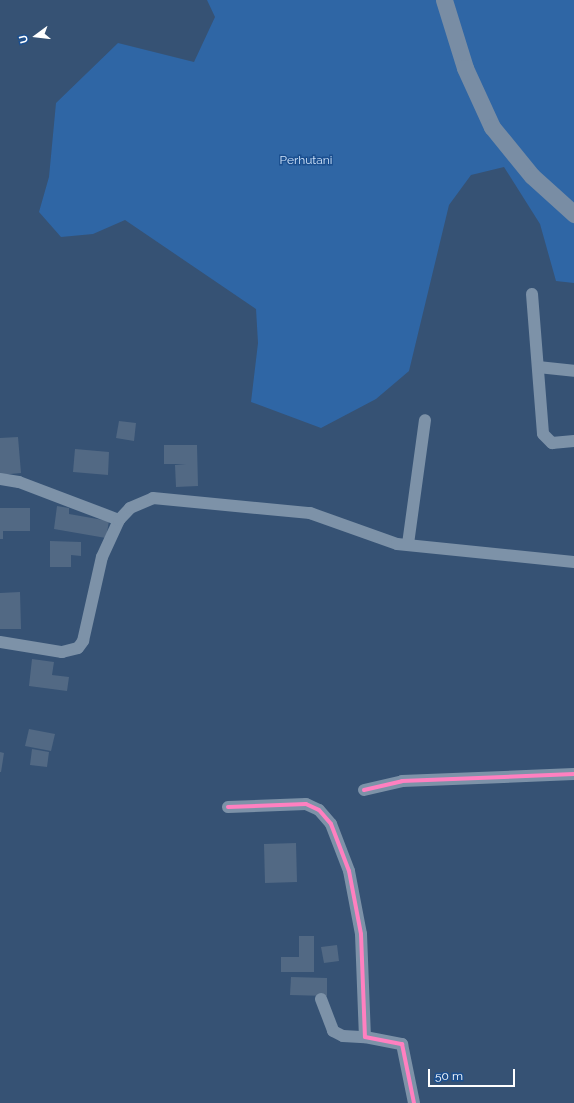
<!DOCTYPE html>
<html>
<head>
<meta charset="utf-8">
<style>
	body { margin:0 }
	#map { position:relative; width:574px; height:1103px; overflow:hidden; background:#365274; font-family:Raleway,sans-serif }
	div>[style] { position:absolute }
	.green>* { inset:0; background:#2f66a5 }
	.building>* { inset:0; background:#526984 }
	.minor>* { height:12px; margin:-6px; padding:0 6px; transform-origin:6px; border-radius:6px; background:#7d92a8 }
	.secondary>* { height:17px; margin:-8.5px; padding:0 8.5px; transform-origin:8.5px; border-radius:8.5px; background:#798da4 }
	.cycleway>* { height:4px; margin:-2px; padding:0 2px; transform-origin:2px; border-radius:2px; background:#ff80c0 }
	span { translate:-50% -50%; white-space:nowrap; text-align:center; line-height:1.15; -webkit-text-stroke:3px #1b4f8f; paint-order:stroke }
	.park-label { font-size:12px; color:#cfe3fa }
	.north { position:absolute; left:16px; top:16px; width:40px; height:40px; -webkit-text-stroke:3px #1b4f8f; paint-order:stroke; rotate:255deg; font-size:11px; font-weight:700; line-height:16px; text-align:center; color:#fff }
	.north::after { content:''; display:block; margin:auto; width:14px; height:18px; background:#fff; clip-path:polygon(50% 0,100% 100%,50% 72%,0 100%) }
	.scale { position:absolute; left:428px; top:1069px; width:87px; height:18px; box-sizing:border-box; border:2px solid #fff; border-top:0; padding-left:5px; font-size:12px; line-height:14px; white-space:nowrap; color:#fff; -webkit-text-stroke:3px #1b4f8f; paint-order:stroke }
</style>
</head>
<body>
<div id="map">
	<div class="green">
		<i style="clip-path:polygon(207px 0,574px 0,574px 283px,556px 281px,540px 224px,504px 167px,471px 175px,449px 205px,409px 371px,376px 399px,321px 428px,251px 402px,258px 343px,256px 309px,125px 220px,93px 234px,61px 237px,39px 212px,49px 177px,56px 103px,118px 43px,194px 62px,215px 17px)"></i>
	</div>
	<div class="building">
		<i style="clip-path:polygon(119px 421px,136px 423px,134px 441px,116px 438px)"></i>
		<i style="clip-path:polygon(18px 437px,21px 473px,0 475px,0 438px)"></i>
		<i style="clip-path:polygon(164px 445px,197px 445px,198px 486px,176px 487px,175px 465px,186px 464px,164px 464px)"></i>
		<i style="clip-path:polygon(75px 449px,109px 452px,108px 475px,73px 472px)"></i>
		<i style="clip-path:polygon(57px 506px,69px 508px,69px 514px,109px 521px,106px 538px,54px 529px)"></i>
		<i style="clip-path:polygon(0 508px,30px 508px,30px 531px,3px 531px,3px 539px,0 539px)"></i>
		<i style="clip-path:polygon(50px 541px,81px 542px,81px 556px,71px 555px,71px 567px,50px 567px)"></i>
		<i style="clip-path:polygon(20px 592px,21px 629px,0 629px,0 593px)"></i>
		<i style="clip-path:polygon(32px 659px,54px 662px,52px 675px,69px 677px,67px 691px,29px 686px)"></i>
		<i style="clip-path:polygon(29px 729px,55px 734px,51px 751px,25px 746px)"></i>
		<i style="clip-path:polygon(32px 749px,49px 752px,47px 767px,30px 765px)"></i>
		<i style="clip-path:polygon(0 752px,4px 753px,1px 772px,0 772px)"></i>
		<i style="clip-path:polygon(296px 843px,297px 882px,265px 883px,264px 844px)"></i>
		<i style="clip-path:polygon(299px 936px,314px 936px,314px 972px,281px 972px,281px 957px,299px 957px)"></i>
		<i style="clip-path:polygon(337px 945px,339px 961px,324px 963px,321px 947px)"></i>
		<i style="clip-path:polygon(291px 977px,327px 978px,327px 996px,290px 995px)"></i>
	</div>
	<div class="minor">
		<i style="left:532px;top:294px;width:140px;rotate:85.5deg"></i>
		<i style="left:543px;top:434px;width:13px;rotate:45deg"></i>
		<i style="left:552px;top:443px;width:22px;rotate:-5deg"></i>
		<i style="left:538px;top:367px;width:36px;rotate:6deg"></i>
		<i style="left:0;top:479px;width:19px;rotate:9deg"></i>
		<i style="left:19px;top:482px;width:107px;rotate:20.8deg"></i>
		<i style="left:408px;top:544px;width:125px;rotate:-82.2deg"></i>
		<i style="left:0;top:642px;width:63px;rotate:9.2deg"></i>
		<i style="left:62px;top:652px;width:16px;rotate:-14deg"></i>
		<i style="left:78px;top:648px;width:9px;rotate:-54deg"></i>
		<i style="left:83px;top:641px;width:86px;rotate:-77.3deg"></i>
		<i style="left:102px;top:557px;width:41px;rotate:-65.3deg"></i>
		<i style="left:119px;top:520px;width:16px;rotate:-47deg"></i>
		<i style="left:130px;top:508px;width:25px;rotate:-23deg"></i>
		<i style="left:153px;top:498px;width:158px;rotate:5.5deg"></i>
		<i style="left:310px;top:513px;width:92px;rotate:19.6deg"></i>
		<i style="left:397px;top:544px;width:178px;rotate:5.8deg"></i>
		<i style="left:364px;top:790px;width:39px;rotate:-13deg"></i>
		<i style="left:402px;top:781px;width:172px;rotate:-2.3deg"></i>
		<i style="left:228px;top:807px;width:78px;rotate:-2.2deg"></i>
		<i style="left:306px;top:804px;width:14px;rotate:25deg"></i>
		<i style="left:319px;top:810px;width:18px;rotate:49deg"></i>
		<i style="left:331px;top:824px;width:50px;rotate:69deg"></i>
		<i style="left:349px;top:871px;width:64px;rotate:79.2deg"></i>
		<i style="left:361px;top:934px;width:103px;rotate:87.8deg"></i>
		<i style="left:365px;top:1037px;width:38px;rotate:11deg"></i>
		<i style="left:402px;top:1044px;width:60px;rotate:78.5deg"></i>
		<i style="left:321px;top:999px;width:34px;rotate:69deg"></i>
		<i style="left:333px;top:1031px;width:11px;rotate:27deg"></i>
		<i style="left:343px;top:1036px;width:22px;rotate:3deg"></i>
	</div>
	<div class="secondary">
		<i style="left:444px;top:0;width:71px;rotate:72.8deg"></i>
		<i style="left:465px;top:68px;width:65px;rotate:65.4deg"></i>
		<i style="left:492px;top:127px;width:63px;rotate:50.8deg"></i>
		<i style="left:532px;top:176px;width:57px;rotate:42.1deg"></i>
	</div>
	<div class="cycleway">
		<i style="left:364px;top:790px;width:39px;rotate:-13deg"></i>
		<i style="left:402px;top:781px;width:172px;rotate:-2.3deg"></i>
		<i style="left:228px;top:807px;width:78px;rotate:-2.2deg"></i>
		<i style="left:306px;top:804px;width:14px;rotate:25deg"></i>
		<i style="left:319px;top:810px;width:18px;rotate:49deg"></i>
		<i style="left:331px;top:824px;width:50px;rotate:69deg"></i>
		<i style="left:349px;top:871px;width:64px;rotate:79.2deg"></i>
		<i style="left:361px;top:934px;width:103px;rotate:87.8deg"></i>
		<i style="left:365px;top:1037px;width:38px;rotate:11deg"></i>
		<i style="left:402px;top:1044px;width:60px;rotate:78.5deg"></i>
	</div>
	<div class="park-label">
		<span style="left:306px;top:161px">Perhutani</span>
	</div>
	<div class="north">U</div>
	<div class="scale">50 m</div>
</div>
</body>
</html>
